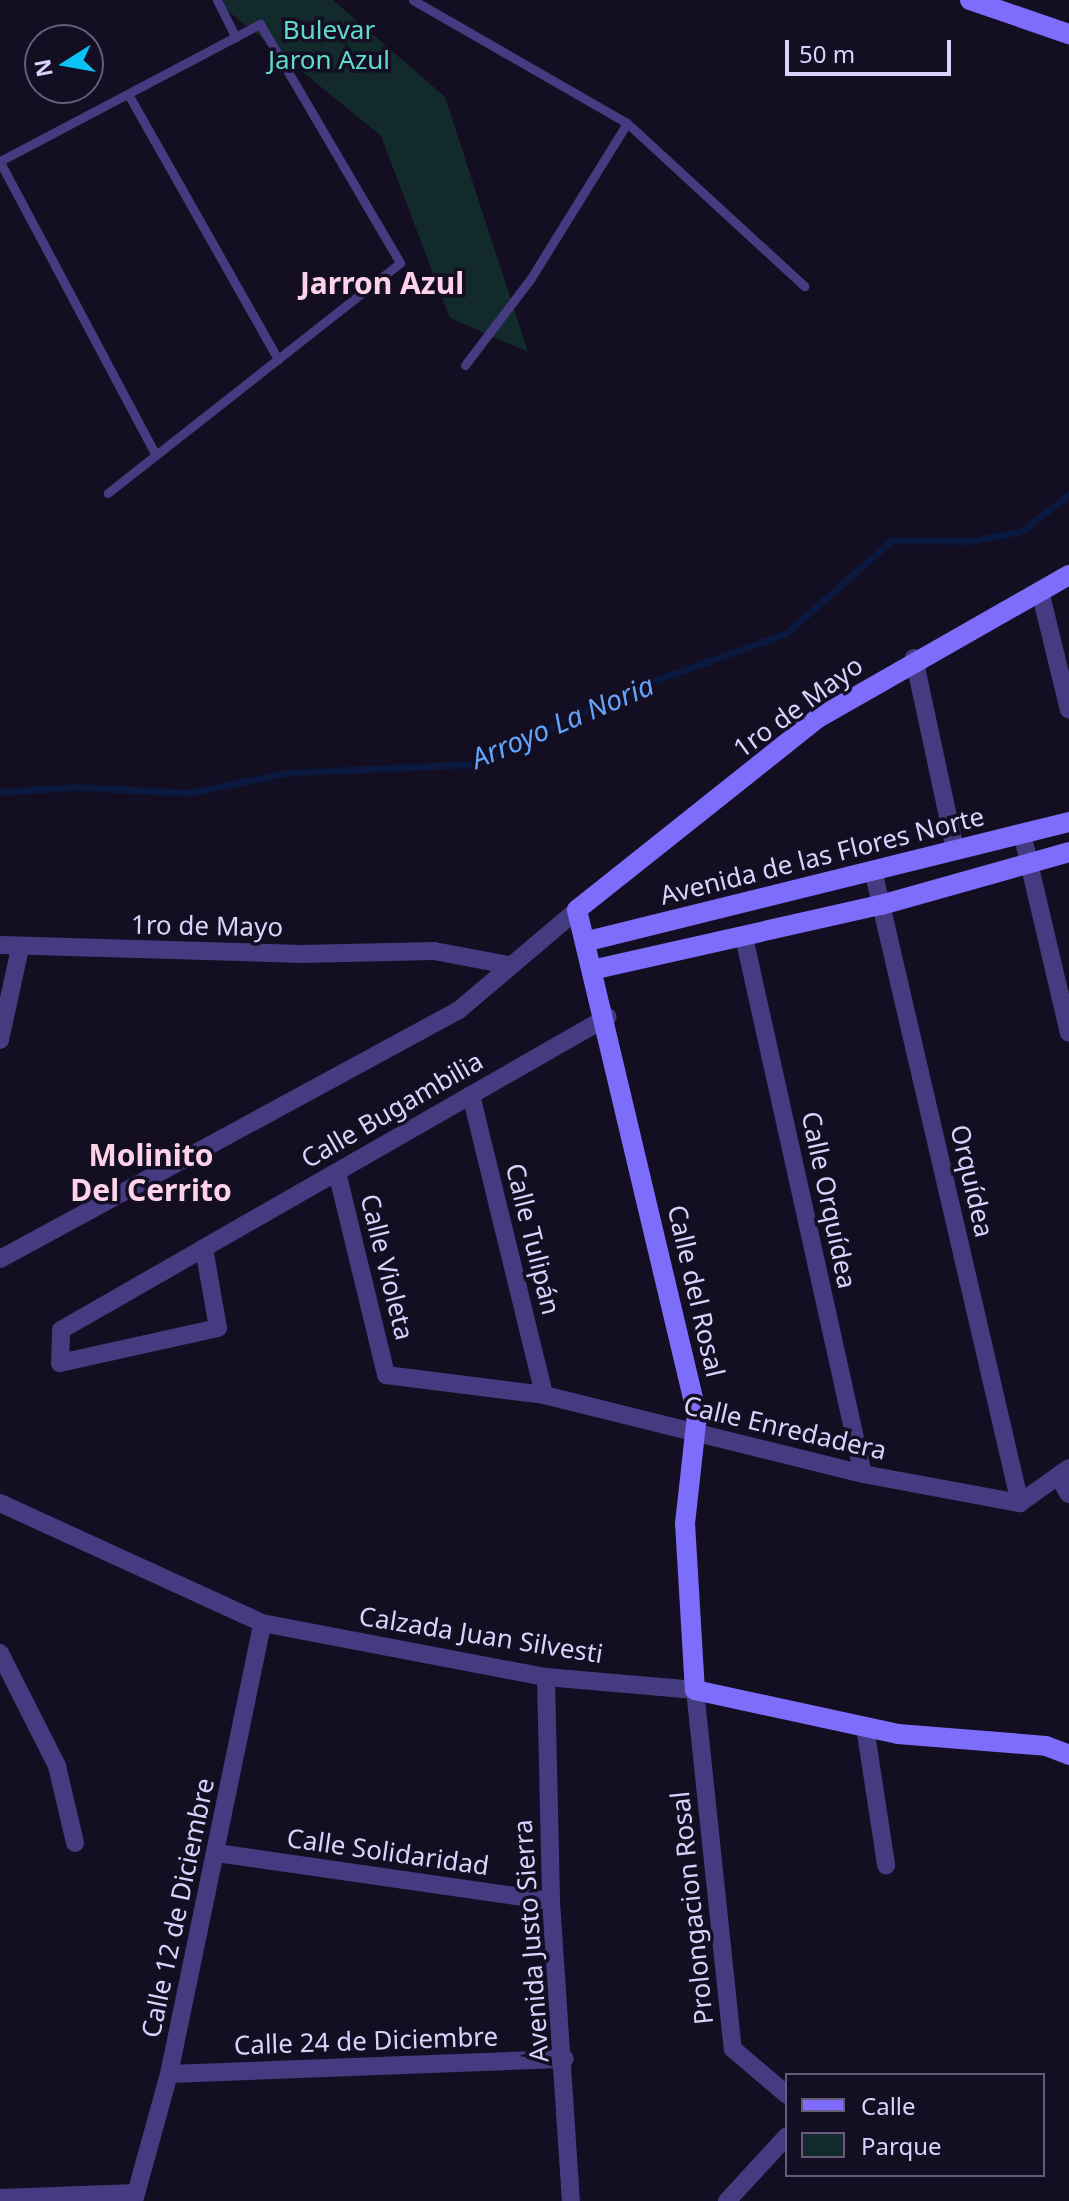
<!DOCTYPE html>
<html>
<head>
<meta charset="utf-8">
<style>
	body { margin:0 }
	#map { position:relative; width:1069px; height:2201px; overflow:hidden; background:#140e22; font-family:"Noto Sans",sans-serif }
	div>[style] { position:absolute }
	.green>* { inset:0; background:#122a2c }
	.stream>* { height:7px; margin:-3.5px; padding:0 3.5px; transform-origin:3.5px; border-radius:3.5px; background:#0b193f }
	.lane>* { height:9px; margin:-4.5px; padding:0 4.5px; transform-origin:4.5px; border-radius:4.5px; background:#453b80 }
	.street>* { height:18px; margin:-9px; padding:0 9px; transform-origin:9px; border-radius:9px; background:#453b80 }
	.secondary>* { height:20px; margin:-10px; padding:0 10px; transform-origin:10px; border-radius:10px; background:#7e6cfa }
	span { translate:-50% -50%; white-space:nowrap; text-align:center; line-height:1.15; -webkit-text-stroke:7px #140e22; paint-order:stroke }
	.park-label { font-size:26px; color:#60dbc9 }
	.street-label { font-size:26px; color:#dbd1fd }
	.water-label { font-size:28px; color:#63a4fa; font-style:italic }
	.quarter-label { font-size:30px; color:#fed3ea; font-weight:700 }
	.legend { position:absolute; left:785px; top:2073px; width:260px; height:104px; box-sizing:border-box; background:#140e22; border:2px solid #645c7a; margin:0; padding:10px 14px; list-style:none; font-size:24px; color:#dbd1fd }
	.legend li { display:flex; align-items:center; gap:16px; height:40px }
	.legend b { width:40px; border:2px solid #645c7a }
	.north { position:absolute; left:24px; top:24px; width:80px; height:80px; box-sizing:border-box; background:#140e22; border:2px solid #645c7a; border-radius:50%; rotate:259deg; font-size:22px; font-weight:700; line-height:32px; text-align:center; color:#dbd1fd }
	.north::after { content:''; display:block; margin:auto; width:28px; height:36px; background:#08c3f3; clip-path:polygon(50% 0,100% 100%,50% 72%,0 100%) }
	.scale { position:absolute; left:785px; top:40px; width:166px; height:36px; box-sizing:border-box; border:4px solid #dbd1fd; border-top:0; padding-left:10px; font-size:24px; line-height:28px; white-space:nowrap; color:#dbd1fd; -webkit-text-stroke:6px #140e22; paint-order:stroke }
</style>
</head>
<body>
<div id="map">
	<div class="green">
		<i style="clip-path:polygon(224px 0,333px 0,445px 97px,528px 352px,450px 318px,381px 136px,221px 5px)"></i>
	</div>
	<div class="stream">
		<i style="left:0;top:792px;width:76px;rotate:-3.8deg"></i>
		<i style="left:76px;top:787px;width:115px;rotate:3deg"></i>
		<i style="left:191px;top:793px;width:95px;rotate:-12.1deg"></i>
		<i style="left:284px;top:773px;width:190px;rotate:-2.7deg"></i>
		<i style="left:474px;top:764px;width:189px;rotate:-25.1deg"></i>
		<i style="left:645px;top:684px;width:149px;rotate:-19.7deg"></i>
		<i style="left:785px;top:634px;width:142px;rotate:-41.3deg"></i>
		<i style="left:892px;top:540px;width:79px;rotate:0.7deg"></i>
		<i style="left:971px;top:541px;width:52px;rotate:-11.1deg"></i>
		<i style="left:1022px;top:531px;width:60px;rotate:-38.2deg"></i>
	</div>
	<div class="lane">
		<i style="left:217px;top:0;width:42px;rotate:63.4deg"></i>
		<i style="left:413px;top:0;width:247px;rotate:29.9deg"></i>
		<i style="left:627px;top:123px;width:241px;rotate:42.6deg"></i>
		<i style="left:128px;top:94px;width:305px;rotate:60.5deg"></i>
		<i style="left:0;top:161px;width:294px;rotate:-27.8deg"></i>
		<i style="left:260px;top:24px;width:277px;rotate:59.6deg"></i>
		<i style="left:400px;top:263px;width:372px;rotate:141.8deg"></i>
		<i style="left:0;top:162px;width:332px;rotate:62deg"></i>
		<i style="left:465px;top:365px;width:109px;rotate:-52.8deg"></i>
		<i style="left:531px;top:278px;width:182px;rotate:-58.2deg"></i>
	</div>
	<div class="street">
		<i style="left:1040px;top:591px;width:122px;rotate:76.3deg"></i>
		<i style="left:914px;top:658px;width:196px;rotate:77.9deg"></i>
		<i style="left:1022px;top:833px;width:205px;rotate:76.8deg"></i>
		<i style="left:873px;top:870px;width:650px;rotate:76.93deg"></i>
		<i style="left:744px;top:937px;width:550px;rotate:77.51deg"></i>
		<i style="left:0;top:945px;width:301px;rotate:1.7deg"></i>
		<i style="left:301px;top:954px;width:133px;rotate:-1.3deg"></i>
		<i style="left:434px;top:951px;width:75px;rotate:10.7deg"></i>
		<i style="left:0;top:1040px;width:94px;rotate:-77.7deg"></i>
		<i style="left:471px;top:1095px;width:309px;rotate:76.3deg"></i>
		<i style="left:337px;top:1172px;width:209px;rotate:76.4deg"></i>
		<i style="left:386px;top:1375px;width:159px;rotate:7.2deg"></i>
		<i style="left:544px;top:1395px;width:329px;rotate:13.9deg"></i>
		<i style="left:863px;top:1474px;width:160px;rotate:10.5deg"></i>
		<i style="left:1020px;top:1503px;width:60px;rotate:-35.5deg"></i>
		<i style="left:204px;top:1248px;width:465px;rotate:-29.8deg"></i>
		<i style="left:204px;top:1248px;width:81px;rotate:80.1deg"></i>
		<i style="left:218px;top:1328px;width:162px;rotate:167.5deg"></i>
		<i style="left:60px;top:1363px;width:33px;rotate:-88deg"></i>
		<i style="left:61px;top:1330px;width:165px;rotate:-29.8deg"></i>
		<i style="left:0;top:1259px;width:522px;rotate:-28.48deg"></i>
		<i style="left:459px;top:1010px;width:155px;rotate:-40.3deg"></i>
		<i style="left:1058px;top:1476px;width:21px;rotate:59deg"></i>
		<i style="left:0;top:1503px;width:288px;rotate:24.6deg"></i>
		<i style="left:262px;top:1623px;width:289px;rotate:10.8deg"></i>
		<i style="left:546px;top:1677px;width:150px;rotate:5deg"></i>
		<i style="left:695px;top:1690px;width:361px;rotate:84deg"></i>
		<i style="left:733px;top:2049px;width:71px;rotate:40.4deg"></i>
		<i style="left:0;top:1653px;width:127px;rotate:63.2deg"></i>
		<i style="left:57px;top:1766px;width:79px;rotate:76.8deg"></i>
		<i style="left:546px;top:1677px;width:224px;rotate:88.7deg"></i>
		<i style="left:551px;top:1901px;width:301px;rotate:86.2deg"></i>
		<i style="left:865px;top:1727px;width:140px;rotate:81.3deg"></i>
		<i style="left:217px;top:1853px;width:337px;rotate:8.2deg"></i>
		<i style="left:169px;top:2074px;width:396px;rotate:-2.2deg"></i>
		<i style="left:0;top:2198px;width:136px;rotate:-2.1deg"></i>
		<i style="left:134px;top:2201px;width:132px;rotate:-74.6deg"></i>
		<i style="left:169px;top:2074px;width:460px;rotate:-78.3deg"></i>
		<i style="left:727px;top:2201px;width:88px;rotate:-47.3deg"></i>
	</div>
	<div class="secondary">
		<i style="left:970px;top:0;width:105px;rotate:19deg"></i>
		<i style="left:1069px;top:575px;width:289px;rotate:150.3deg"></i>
		<i style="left:818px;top:718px;width:308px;rotate:141.5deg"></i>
		<i style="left:577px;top:910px;width:519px;rotate:76.63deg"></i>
		<i style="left:697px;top:1415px;width:109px;rotate:96.3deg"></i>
		<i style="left:685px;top:1523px;width:167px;rotate:86.6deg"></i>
		<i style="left:695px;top:1690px;width:208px;rotate:12.2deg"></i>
		<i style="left:898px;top:1734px;width:148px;rotate:4.6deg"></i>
		<i style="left:1046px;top:1746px;width:25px;rotate:21deg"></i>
		<i style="left:588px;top:941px;width:496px;rotate:-13.9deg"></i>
		<i style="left:596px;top:969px;width:292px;rotate:-12.7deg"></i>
		<i style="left:881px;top:905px;width:195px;rotate:-15.7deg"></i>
	</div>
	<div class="park-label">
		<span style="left:329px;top:45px">Bulevar<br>Jaron Azul</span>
	</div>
	<div class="street-label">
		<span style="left:798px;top:707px;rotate:-36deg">1ro de Mayo</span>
		<span style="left:822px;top:856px;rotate:-14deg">Avenida de las Flores Norte</span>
		<span style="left:207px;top:926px;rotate:1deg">1ro de Mayo</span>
		<span style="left:392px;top:1110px;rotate:-30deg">Calle Bugambilia</span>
		<span style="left:972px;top:1181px;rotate:77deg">Orquídea</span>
		<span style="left:829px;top:1200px;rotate:78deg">Calle Orquídea</span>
		<span style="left:533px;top:1239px;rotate:76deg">Calle Tulipán</span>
		<span style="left:387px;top:1267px;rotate:76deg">Calle Violeta</span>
		<span style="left:696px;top:1291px;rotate:77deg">Calle del Rosal</span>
		<span style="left:785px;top:1428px;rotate:13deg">Calle Enredadera</span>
		<span style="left:481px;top:1635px;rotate:9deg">Calzada Juan Silvesti</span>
		<span style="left:388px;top:1852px;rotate:8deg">Calle Solidaridad</span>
		<span style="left:178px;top:1908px;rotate:-78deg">Calle 12 de Diciembre</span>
		<span style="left:692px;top:1908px;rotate:-96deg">Prolongacion Rosal</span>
		<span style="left:531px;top:1941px;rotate:-94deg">Avenida Justo Sierra</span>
		<span style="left:366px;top:2041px;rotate:-2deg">Calle 24 de Diciembre</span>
	</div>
	<div class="water-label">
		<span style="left:562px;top:721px;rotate:-23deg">Arroyo La Noria</span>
	</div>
	<div class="quarter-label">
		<span style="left:382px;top:283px">Jarron Azul</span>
		<span style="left:151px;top:1172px">Molinito<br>Del Cerrito</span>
	</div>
	<ul class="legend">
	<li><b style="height:10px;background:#7e6cfa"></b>Calle</li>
	<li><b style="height:22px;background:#122a2c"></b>Parque</li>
	</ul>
	<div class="north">N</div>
	<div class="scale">50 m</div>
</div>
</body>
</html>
